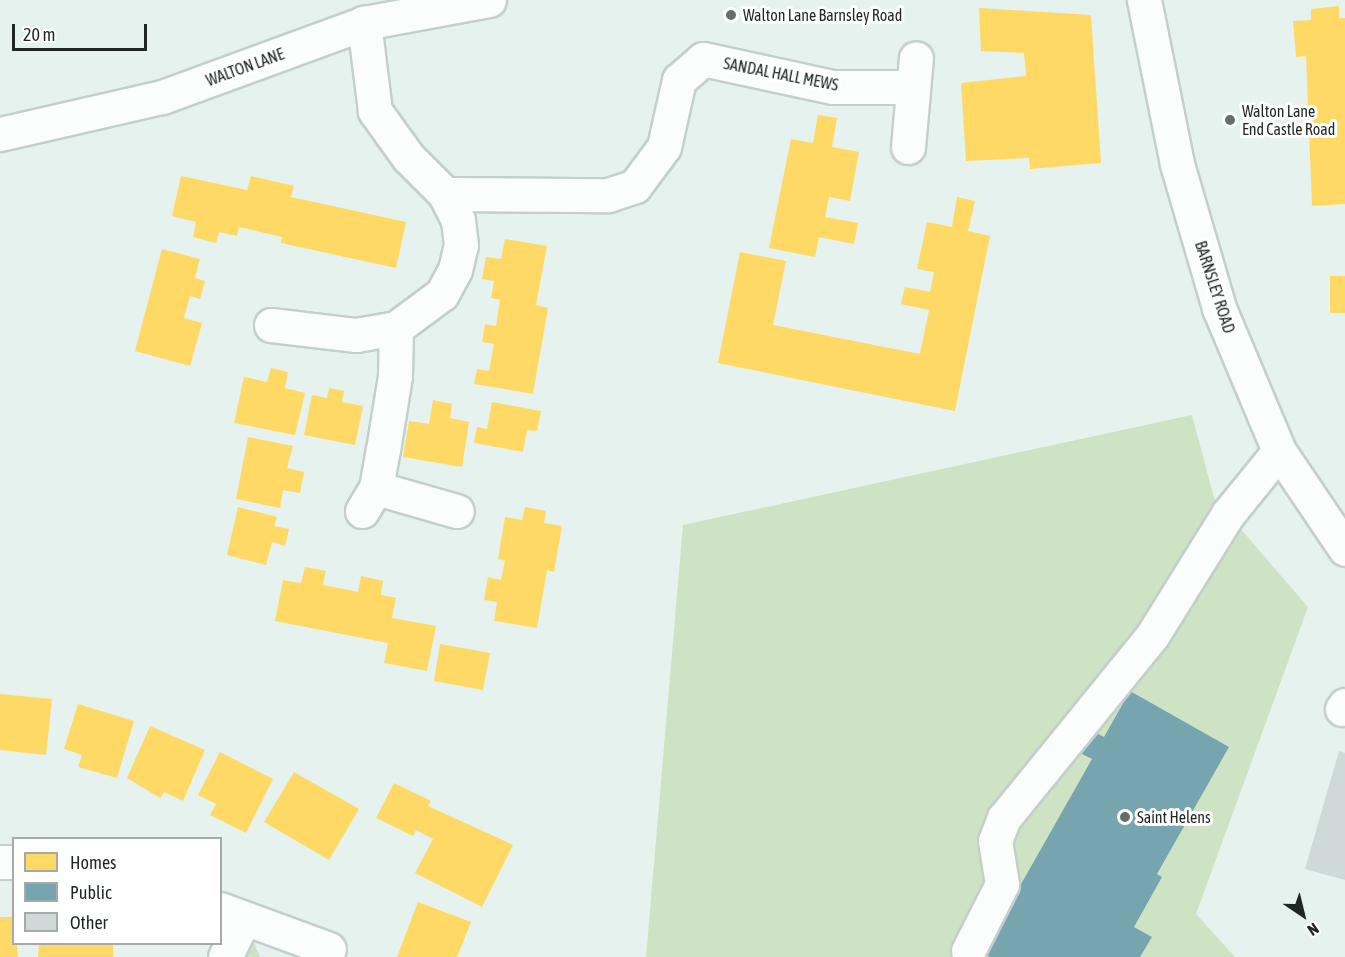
<!DOCTYPE html>
<html>
<head>
<meta charset="utf-8">
<style>
	body { margin:0 }
	#map { position:relative; width:1345px; height:957px; overflow:hidden; background:#e5f2ed; font-family:"Asap Condensed",sans-serif }
	div>[style] { position:absolute }
	.green>* { inset:0; background:#cee3c3 }
	.homes>* { inset:0; background:#ffd966 }
	.public>* { inset:0; background:#76a5af }
	.building>* { inset:0; background:#cfd9d7 }
	.roads { filter:drop-shadow(2px 0 #c4cfcb) drop-shadow(-2px 0 #c4cfcb) drop-shadow(0 2px #c4cfcb) drop-shadow(0 -2px #c4cfcb) }
	.minor>* { height:33px; margin:-16.5px; padding:0 16.5px; transform-origin:16.5px; border-radius:16.5px; background:#fbfdfc }
	.major>* { height:33px; margin:-16.5px; padding:0 16.5px; transform-origin:16.5px; border-radius:16.5px; background:#fbfdfc }
	.dots>* { width:16px; height:16px; translate:-50% -50%; box-sizing:border-box; border:3px solid #fff; border-radius:50% }
	span { translate:-50% -50%; white-space:nowrap; text-align:center; line-height:1.15; -webkit-text-stroke:6px #fff; paint-order:stroke }
	.poi-label { font-size:16px; color:#1f2724 }
	.left { translate:0 -50%; text-align:left }
	.street-label { font-size:16px; color:#1f2724 }
	.legend { position:absolute; left:12px; top:837px; width:210px; height:108px; box-sizing:border-box; background:#fff; border:2px solid #a5a9a7; margin:0; padding:8px 10px; list-style:none; font-size:18px; color:#1f2724 }
	.legend li { display:flex; align-items:center; gap:12px; height:30px }
	.legend b { width:30px; border:2px solid #a5a9a7 }
	.north { position:absolute; left:1273px; top:885px; width:60px; height:60px; -webkit-text-stroke:4px #fff; paint-order:stroke; rotate:145deg; font-size:16px; font-weight:700; line-height:24px; text-align:center; color:#1f2724 }
	.north::after { content:''; display:block; margin:auto; width:21px; height:27px; background:#1f2724; clip-path:polygon(50% 0,100% 100%,50% 72%,0 100%) }
	.scale { position:absolute; left:12px; top:24px; width:135px; height:27px; box-sizing:border-box; border:3px solid #1f2724; border-top:0; padding-left:8px; font-size:18px; line-height:21px; white-space:nowrap; color:#1f2724; -webkit-text-stroke:4px #fff; paint-order:stroke }
</style>
</head>
<body>
<div id="map">
	<div class="green">
		<i style="clip-path:polygon(1192px 415px,1214px 498px,1308px 607px,1196px 914px,1235px 957px,646px 957px,683px 525px)"></i>
		<i style="clip-path:polygon(244px 919px,260px 957px,225px 957px)"></i>
	</div>
	<div class="homes">
		<i style="clip-path:polygon(1339px 6px,1339px 18px,1345px 18px,1345px 204px,1312px 206px,1306px 56px,1296px 57px,1293px 21px,1311px 20px,1311px 9px)"></i>
		<i style="clip-path:polygon(979px 8px,1091px 15px,1101px 163px,1030px 169px,1029px 158px,966px 161px,961px 83px,1026px 76px,1024px 53px,981px 51px)"></i>
		<i style="clip-path:polygon(818px 115px,837px 118px,832px 147px,859px 152px,850px 201px,829px 197px,825px 217px,858px 223px,854px 244px,819px 237px,815px 257px,769px 248px,791px 139px,813px 143px)"></i>
		<i style="clip-path:polygon(181px 176px,247px 190px,251px 176px,294px 186px,291px 197px,406px 222px,396px 268px,281px 243px,282px 237px,239px 227px,237px 236px,219px 232px,216px 243px,193px 237px,196px 222px,172px 216px)"></i>
		<i style="clip-path:polygon(957px 197px,975px 201px,968px 231px,990px 236px,955px 411px,718px 363px,740px 252px,786px 261px,773px 325px,920px 354px,929px 310px,901px 304px,905px 287px,930px 292px,934px 272px,917px 269px,927px 222px,952px 227px)"></i>
		<i style="clip-path:polygon(505px 239px,547px 246px,536px 305px,548px 308px,533px 394px,474px 384px,477px 369px,489px 371px,494px 344px,482px 342px,485px 324px,496px 326px,500px 300px,491px 298px,494px 281px,482px 279px,486px 257px,501px 259px)"></i>
		<i style="clip-path:polygon(162px 249px,200px 259px,195px 278px,205px 281px,200px 299px,190px 296px,184px 318px,202px 323px,190px 366px,135px 351px)"></i>
		<i style="clip-path:polygon(1330px 276px,1345px 276px,1345px 313px,1330px 313px)"></i>
		<i style="clip-path:polygon(271px 368px,288px 372px,285px 388px,305px 393px,295px 435px,234px 423px,244px 377px,267px 382px)"></i>
		<i style="clip-path:polygon(329px 388px,344px 391px,342px 402px,363px 406px,355px 445px,304px 435px,312px 395px,327px 398px)"></i>
		<i style="clip-path:polygon(433px 400px,452px 404px,450px 418px,469px 422px,462px 467px,403px 457px,409px 421px,429px 424px)"></i>
		<i style="clip-path:polygon(492px 402px,541px 411px,537px 431px,527px 430px,523px 452px,474px 443px,477px 427px,487px 429px)"></i>
		<i style="clip-path:polygon(248px 437px,293px 446px,287px 468px,304px 472px,300px 493px,283px 490px,280px 508px,236px 499px)"></i>
		<i style="clip-path:polygon(238px 507px,277px 517px,274px 526px,289px 529px,285px 546px,272px 542px,266px 565px,227px 555px)"></i>
		<i style="clip-path:polygon(525px 507px,546px 511px,544px 523px,562px 526px,554px 572px,547px 570px,537px 628px,494px 621px,497px 602px,484px 600px,488px 577px,501px 580px,505px 561px,498px 559px,505px 517px,522px 520px)"></i>
		<i style="clip-path:polygon(305px 567px,326px 571px,323px 585px,358px 592px,361px 576px,383px 581px,381px 595px,396px 598px,392px 618px,436px 626px,427px 671px,384px 663px,388px 643px,275px 621px,283px 580px,301px 583px)"></i>
		<i style="clip-path:polygon(440px 644px,490px 653px,483px 690px,434px 681px)"></i>
		<i style="clip-path:polygon(0 694px,52px 699px,46px 755px,0 750px)"></i>
		<i style="clip-path:polygon(78px 704px,134px 721px,117px 778px,78px 767px,82px 755px,64px 749px)"></i>
		<i style="clip-path:polygon(150px 726px,205px 750px,183px 801px,164px 792px,160px 798px,127px 778px)"></i>
		<i style="clip-path:polygon(220px 752px,273px 779px,246px 833px,210px 815px,216px 804px,198px 795px)"></i>
		<i style="clip-path:polygon(294px 772px,359px 809px,329px 860px,264px 822px)"></i>
		<i style="clip-path:polygon(394px 783px,431px 801px,428px 806px,513px 845px,482px 907px,415px 873px,433px 839px,416px 830px,413px 836px,376px 818px)"></i>
		<i style="clip-path:polygon(418px 902px,471px 922px,457px 957px,397px 957px)"></i>
		<i style="clip-path:polygon(0 917px,14px 917px,18px 957px,0 957px)"></i>
		<i style="clip-path:polygon(39px 944px,113px 944px,113px 957px,38px 957px)"></i>
	</div>
	<div class="public">
		<i style="clip-path:polygon(1130px 691px,1229px 747px,1157px 874px,1162px 877px,1134px 927px,1152px 937px,1140px 957px,990px 957px,982px 953px,1092px 759px,1076px 751px,1089px 729px,1104px 737px)"></i>
	</div>
	<div class="building">
		<i style="clip-path:polygon(1339px 751px,1345px 753px,1345px 880px,1305px 869px)"></i>
	</div>
	<div class="roads">
		<div class="minor">
			<i style="left:0;top:134px;width:166px;rotate:-12.9deg"></i>
			<i style="left:162px;top:97px;width:215px;rotate:-20.1deg"></i>
			<i style="left:364px;top:23px;width:127px;rotate:-10.4deg"></i>
			<i style="left:908px;top:147px;width:89px;rotate:-84.9deg"></i>
			<i style="left:445px;top:194px;width:163px;rotate:0.4deg"></i>
			<i style="left:608px;top:195px;width:28px;rotate:-18deg"></i>
			<i style="left:635px;top:186px;width:49px;rotate:-53.4deg"></i>
			<i style="left:664px;top:147px;width:69px;rotate:-77.4deg"></i>
			<i style="left:679px;top:80px;width:32px;rotate:-41deg"></i>
			<i style="left:703px;top:59px;width:133px;rotate:12.2deg"></i>
			<i style="left:833px;top:87px;width:80px"></i>
			<i style="left:271px;top:325px;width:86px;rotate:6.7deg"></i>
			<i style="left:356px;top:335px;width:41px;rotate:-9.9deg"></i>
			<i style="left:396px;top:328px;width:57px;rotate:-36.5deg"></i>
			<i style="left:442px;top:294px;width:27px;rotate:-62deg"></i>
			<i style="left:455px;top:270px;width:26px;rotate:-77deg"></i>
			<i style="left:461px;top:245px;width:25px;rotate:-97deg"></i>
			<i style="left:458px;top:220px;width:29px;rotate:-117deg"></i>
			<i style="left:445px;top:194px;width:52px;rotate:-135deg"></i>
			<i style="left:408px;top:157px;width:57px;rotate:-125.7deg"></i>
			<i style="left:375px;top:111px;width:89px;rotate:-97.1deg"></i>
			<i style="left:376px;top:488px;width:84px;rotate:15.9deg"></i>
			<i style="left:362px;top:511px;width:27px;rotate:-59deg"></i>
			<i style="left:376px;top:488px;width:39px;rotate:-80deg"></i>
			<i style="left:383px;top:450px;width:75px;rotate:-80.8deg"></i>
			<i style="left:395px;top:376px;width:48px;rotate:-88.8deg"></i>
			<i style="left:1342px;top:709px;width:5px;rotate:-53deg"></i>
			<i style="left:0;top:862px;width:14px"></i>
			<i style="left:220px;top:909px;width:116px;rotate:20.2deg"></i>
			<i style="left:968px;top:951px;width:75px;rotate:-63.1deg"></i>
			<i style="left:1002px;top:884px;width:44px;rotate:-99.2deg"></i>
			<i style="left:995px;top:841px;width:25px;rotate:-69deg"></i>
			<i style="left:1004px;top:818px;width:235px;rotate:-50.9deg"></i>
			<i style="left:1152px;top:636px;width:144px;rotate:-58.1deg"></i>
			<i style="left:1228px;top:514px;width:81px;rotate:-51deg"></i>
			<i style="left:225px;top:957px;width:42px;rotate:-63.4deg"></i>
		</div>
		<div class="major">
			<i style="left:1144px;top:0;width:167px;rotate:78.6deg"></i>
			<i style="left:1177px;top:164px;width:150px;rotate:73.7deg"></i>
			<i style="left:1219px;top:308px;width:155px;rotate:67.2deg"></i>
			<i style="left:1279px;top:451px;width:118px;rotate:56deg"></i>
		</div>
	</div>
	<div class="dots">
		<i style="left:731px;top:15px;background:#646e6a"></i>
		<i style="left:1230px;top:120px;background:#646e6a"></i>
		<i style="left:1125px;top:817px;background:#646e6a"></i>
	</div>
	<div class="poi-label">
		<span class="left" style="left:743px;top:15px">Walton Lane Barnsley Road</span>
		<span class="left" style="left:1242px;top:120px">Walton Lane<br>End Castle Road</span>
		<span class="left" style="left:1137px;top:817px">Saint Helens</span>
	</div>
	<div class="street-label">
		<span style="left:245px;top:67px;rotate:-20deg">WALTON LANE</span>
		<span style="left:781px;top:74px;rotate:11deg">SANDAL HALL MEWS</span>
		<span style="left:1215px;top:287px;rotate:72deg">BARNSLEY ROAD</span>
	</div>
	<ul class="legend">
	<li><b style="height:16px;background:#ffd966"></b>Homes</li>
	<li><b style="height:16px;background:#76a5af"></b>Public</li>
	<li><b style="height:16px;background:#cfd9d7"></b>Other</li>
	</ul>
	<div class="north">N</div>
	<div class="scale">20 m</div>
</div>
</body>
</html>
